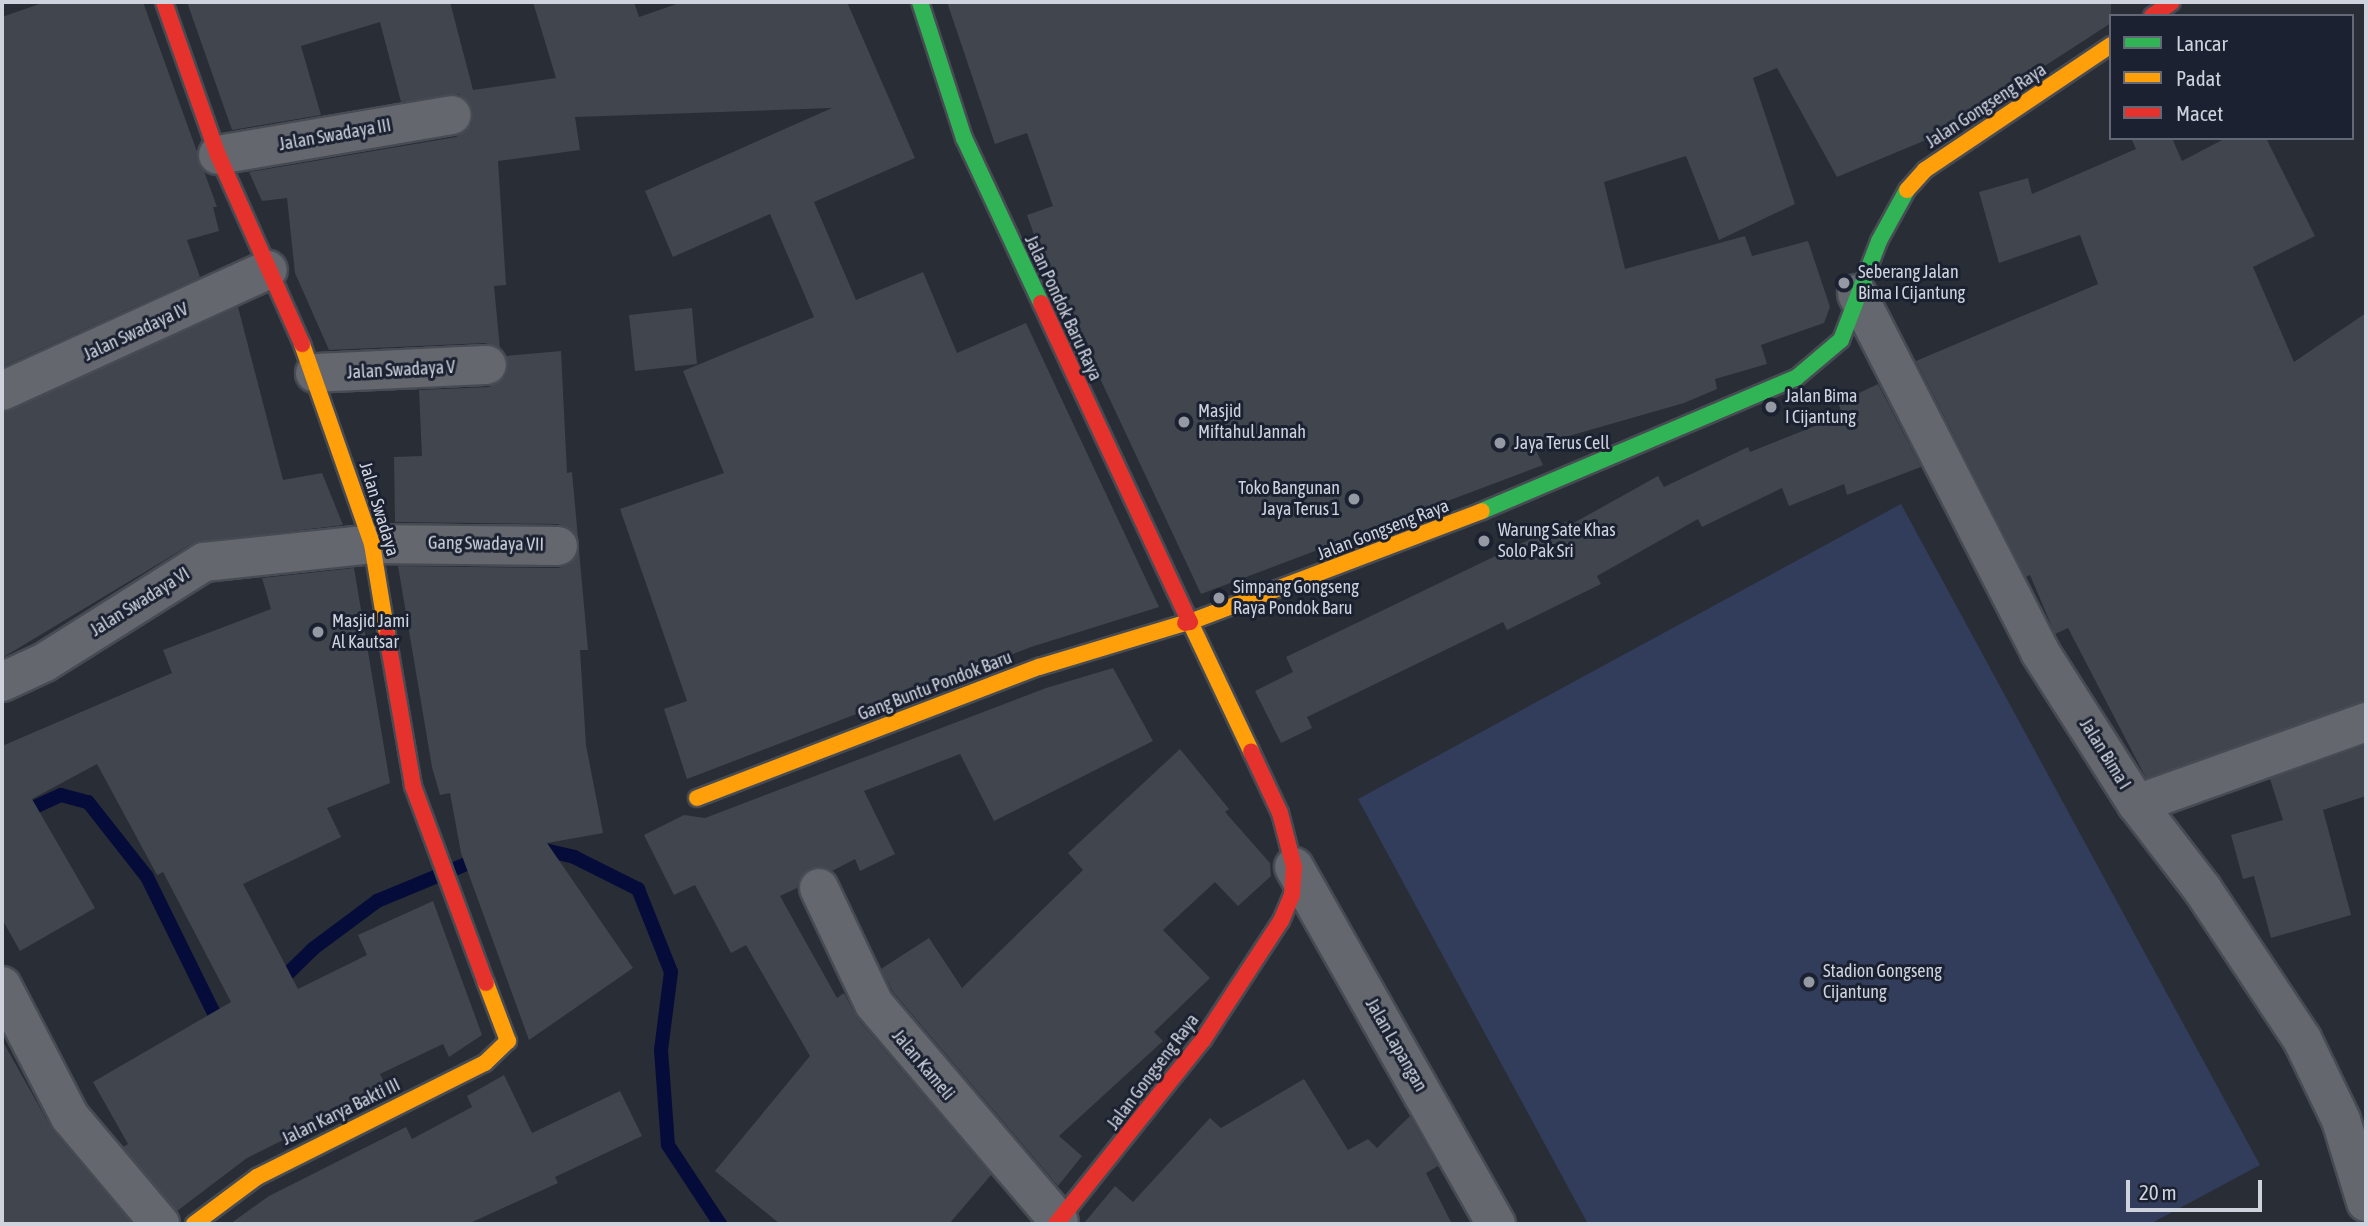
<!DOCTYPE html>
<html>
<head>
<meta charset="utf-8">
<style>
	body { margin:0 }
	#map { position:relative; width:2368px; height:1226px; overflow:hidden; background:#292d36; font-family:"Asap Condensed",sans-serif }
	div>[style] { position:absolute }
	.green>* { inset:0; background:#313d5a }
	.stream>* { height:14px; margin:-7px; padding:0 7px; transform-origin:7px; border-radius:7px; background:#060c39 }
	.building>* { inset:0; background:#41454d }
	.roads { filter:drop-shadow(2px 0 #474b53) drop-shadow(-2px 0 #474b53) drop-shadow(0 2px #474b53) drop-shadow(0 -2px #474b53) }
	.street>* { height:38px; margin:-19px; padding:0 19px; transform-origin:19px; border-radius:19px; background:#64686e }
	.fast>* { height:16px; margin:-8px; padding:0 8px; transform-origin:8px; border-radius:8px; background:#30b455 }
	.slow>* { height:16px; margin:-8px; padding:0 8px; transform-origin:8px; border-radius:8px; background:#ff9f0a }
	.jam>* { height:16px; margin:-8px; padding:0 8px; transform-origin:8px; border-radius:8px; background:#e5322d }
	.dots>* { width:19px; height:19px; translate:-50% -50%; box-sizing:border-box; border:4px solid #1b2131; border-radius:50% }
	span { translate:-50% -50%; white-space:nowrap; text-align:center; line-height:1.15; -webkit-text-stroke:6px #1b2131; paint-order:stroke }
	.street-label { font-size:18px; color:#ced3de }
	.poi-label { font-size:18px; color:#ced3de }
	.left { translate:0 -50%; text-align:left }
	.right { translate:-100% -50%; text-align:right }
	.frame { position:absolute; inset:0; border:4px solid #ced3de; pointer-events:none }
	.legend { position:absolute; left:2109px; top:14px; width:245px; height:126px; box-sizing:border-box; background:#1b2131; border:2px solid #636876; margin:0; padding:9px 12px; list-style:none; font-size:21px; color:#ced3de }
	.legend li { display:flex; align-items:center; gap:14px; height:35px }
	.legend b { width:35px; border:2px solid #636876 }
	.scale { position:absolute; left:2126px; top:1180px; width:136px; height:32px; box-sizing:border-box; border:4px solid #ced3de; border-top:0; padding-left:9px; font-size:21px; line-height:24px; white-space:nowrap; color:#ced3de; -webkit-text-stroke:5px #1b2131; paint-order:stroke }
</style>
</head>
<body>
<div id="map">
	<div class="green">
		<i style="clip-path:polygon(1901px 504px,2260px 1165px,2150px 1224px,1588px 1224px,1358px 799px)"></i>
	</div>
	<div class="stream">
		<i style="left:2px;top:822px;width:65px;rotate:-24.6deg"></i>
		<i style="left:61px;top:795px;width:28px;rotate:15deg"></i>
		<i style="left:88px;top:802px;width:95px;rotate:51.8deg"></i>
		<i style="left:147px;top:877px;width:156px;rotate:63.8deg"></i>
		<i style="left:216px;top:1017px;width:11px"></i>
		<i style="left:536px;top:848px;width:39px;rotate:13deg"></i>
		<i style="left:574px;top:857px;width:72px;rotate:26.6deg"></i>
		<i style="left:638px;top:889px;width:89px;rotate:68.3deg"></i>
		<i style="left:671px;top:972px;width:79px;rotate:97.3deg"></i>
		<i style="left:661px;top:1050px;width:95px;rotate:85.8deg"></i>
		<i style="left:668px;top:1145px;width:95px;rotate:56.6deg"></i>
		<i style="left:275px;top:986px;width:54px;rotate:-44.3deg"></i>
		<i style="left:314px;top:948px;width:79px;rotate:-36.7deg"></i>
		<i style="left:377px;top:901px;width:113px;rotate:-22.5deg"></i>
	</div>
	<div class="building">
		<i style="clip-path:polygon(45px 2px,143px 2px,217px 207px,213px 207px,219px 231px,187px 240px,200px 277px,2px 367px,2px 17px)"></i>
		<i style="clip-path:polygon(187px 2px,450px 2px,473px 90px,556px 78px,533px 2px,634px 2px,639px 17px,682px 2px,847px 2px,915px 158px,814px 202px,856px 300px,923px 272px,957px 353px,1026px 323px,1159px 607px,1031px 647px,687px 779px,664px 709px,687px 701px,620px 509px,724px 473px,683px 371px,814px 317px,770px 214px,673px 257px,645px 191px,832px 108px,575px 117px,580px 150px,498px 161px,506px 285px,494px 286px,500px 349px,486px 343px,329px 350px,295px 273px,287px 198px,262px 201px,249px 172px,456px 137px,472px 123px,473px 111px,459px 94px,401px 102px,380px 22px,301px 46px,321px 115px,232px 130px)"></i>
		<i style="clip-path:polygon(947px 2px,2111px 2px,2111px 23px,1938px 135px,1837px 177px,1777px 68px,1753px 78px,1795px 204px,1719px 240px,1686px 156px,1604px 182px,1625px 269px,1745px 236px,1752px 256px,1808px 241px,1830px 307px,1824px 323px,1761px 345px,1767px 364px,1715px 379px,1717px 389px,1684px 403px,1534px 446px,1543px 465px,1201px 594px,1038px 246px,1027px 215px,1053px 206px,1027px 133px,995px 144px)"></i>
		<i style="clip-path:polygon(2131px 138px,2172px 138px,2182px 161px,2226px 138px,2266px 138px,2315px 236px,2253px 267px,2294px 362px,2366px 313px,2366px 701px,2146px 778px,2068px 628px,2055px 634px,2030px 575px,2026px 577px,1916px 361px,2098px 284px,2080px 235px,1999px 263px,1979px 192px,2028px 178px,2032px 194px,2136px 149px)"></i>
		<i style="clip-path:polygon(238px 307px,283px 480px,322px 473px,343px 525px,193px 543px,2px 658px,2px 413px)"></i>
		<i style="clip-path:polygon(692px 308px,697px 364px,635px 371px,629px 315px)"></i>
		<i style="clip-path:polygon(561px 351px,567px 473px,572px 472px,578px 538px,558px 524px,395px 522px,394px 457px,422px 456px,419px 390px,489px 387px,506px 376px,506px 356px)"></i>
		<i style="clip-path:polygon(1878px 384px,1921px 467px,1847px 495px,1844px 484px,1789px 506px,1782px 488px,1702px 527px,1698px 519px,1597px 576px,1601px 584px,1507px 630px,1503px 622px,1307px 717px,1312px 728px,1281px 743px,1255px 691px,1293px 672px,1286px 657px,1568px 521px,1570px 525px,1658px 476px,1664px 487px,1748px 447px,1750px 452px,1843px 415px,1838px 403px)"></i>
		<i style="clip-path:polygon(579px 550px,588px 650px,580px 650px,586px 745px,603px 833px,547px 843px,633px 968px,529px 1040px,461px 853px,450px 793px,440px 795px,432px 767px,398px 566px,558px 568px,569px 565px)"></i>
		<i style="clip-path:polygon(354px 568px,390px 783px,327px 808px,341px 837px,243px 884px,298px 989px,367px 955px,358px 935px,433px 901px,482px 1035px,449px 1057px,443px 1044px,380px 1074px,387px 1088px,247px 1158px,177px 1211px,123px 1147px,128px 1144px,93px 1082px,231px 1002px,163px 872px,157px 875px,97px 764px,32px 799px,95px 908px,20px 951px,2px 919px,2px 746px,172px 673px,163px 650px,271px 609px,262px 578px)"></i>
		<i style="clip-path:polygon(1113px 668px,1153px 741px,994px 821px,960px 754px,864px 791px,895px 854px,860px 871px,855px 859px,832px 871px,810px 868px,797px 888px,780px 896px,837px 998px,844px 993px,857px 1018px,991px 1175px,949px 1224px,780px 1224px,715px 1171px,810px 1056px,746px 945px,731px 953px,695px 885px,674px 895px,644px 835px,684px 815px,705px 818px,1046px 688px)"></i>
		<i style="clip-path:polygon(2366px 745px,2366px 796px,2323px 810px,2351px 915px,2271px 938px,2254px 876px,2243px 879px,2231px 835px,2283px 820px,2270px 779px)"></i>
		<i style="clip-path:polygon(1180px 749px,1229px 809px,1225px 812px,1270px 863px,1271px 876px,1238px 906px,1215px 882px,1163px 930px,1210px 978px,1154px 1032px,1163px 1041px,1059px 1136px,1082px 1156px,1058px 1186px,893px 992px,881px 969px,929px 938px,962px 988px,1083px 870px,1068px 853px)"></i>
		<i style="clip-path:polygon(2px 1040px,53px 1131px,132px 1224px,2px 1224px)"></i>
		<i style="clip-path:polygon(504px 1075px,532px 1133px,620px 1091px,642px 1136px,555px 1177px,558px 1183px,468px 1224px,230px 1224px,269px 1196px,406px 1127px,412px 1139px,472px 1107px,467px 1096px)"></i>
		<i style="clip-path:polygon(1304px 1079px,1348px 1150px,1368px 1139px,1377px 1148px,1410px 1116px,1438px 1166px,1426px 1173px,1452px 1224px,1085px 1222px,1115px 1186px,1133px 1202px,1210px 1118px,1221px 1128px)"></i>
	</div>
	<div class="roads">
		<div class="street">
			<i style="left:218px;top:155px;width:237px;rotate:-9.7deg"></i>
			<i style="left:1857px;top:294px;width:402px;rotate:62.9deg"></i>
			<i style="left:2040px;top:652px;width:180px;rotate:57.5deg"></i>
			<i style="left:2137px;top:804px;width:108px;rotate:52.5deg"></i>
			<i style="left:2203px;top:890px;width:179px;rotate:56.4deg"></i>
			<i style="left:2302px;top:1039px;width:90px;rotate:64.3deg"></i>
			<i style="left:2341px;top:1120px;width:86px;rotate:73deg"></i>
			<i style="left:315px;top:373px;width:172px;rotate:-2.7deg"></i>
			<i style="left:2px;top:391px;width:292px;rotate:-24.5deg"></i>
			<i style="left:2px;top:682px;width:47px;rotate:-24.9deg"></i>
			<i style="left:45px;top:662px;width:188px;rotate:-32.2deg"></i>
			<i style="left:204px;top:562px;width:169px;rotate:-6.1deg"></i>
			<i style="left:372px;top:544px;width:186px;rotate:0.6deg"></i>
			<i style="left:2137px;top:804px;width:243px;rotate:-19.7deg"></i>
			<i style="left:1294px;top:867px;width:410px;rotate:60.5deg"></i>
			<i style="left:819px;top:888px;width:128px;rotate:64.6deg"></i>
			<i style="left:874px;top:1004px;width:285px;rotate:49.6deg"></i>
			<i style="left:2px;top:986px;width:148px;rotate:62.6deg"></i>
			<i style="left:70px;top:1117px;width:140px;rotate:49.9deg"></i>
		</div>
		<div class="fast">
			<i style="left:920px;top:2px;width:143px;rotate:72.1deg"></i>
			<i style="left:964px;top:138px;width:182px;rotate:65deg"></i>
			<i style="left:1482px;top:511px;width:341px;rotate:-23deg"></i>
			<i style="left:1796px;top:378px;width:59px;rotate:-40.2deg"></i>
			<i style="left:1841px;top:340px;width:106px;rotate:-69deg"></i>
			<i style="left:1879px;top:241px;width:58px;rotate:-61.2deg"></i>
		</div>
		<div class="slow">
			<i style="left:1907px;top:190px;width:27px;rotate:-48deg"></i>
			<i style="left:1925px;top:170px;width:224px;rotate:-33.9deg"></i>
			<i style="left:302px;top:344px;width:212px;rotate:70.7deg"></i>
			<i style="left:372px;top:544px;width:92px;rotate:80.6deg"></i>
			<i style="left:1251px;top:751px;width:143px;rotate:-115.3deg"></i>
			<i style="left:1190px;top:622px;width:312px;rotate:-20.8deg"></i>
			<i style="left:697px;top:798px;width:366px;rotate:-21deg"></i>
			<i style="left:1039px;top:667px;width:152px;rotate:-16.8deg"></i>
			<i style="left:194px;top:1224px;width:79px;rotate:-36.7deg"></i>
			<i style="left:257px;top:1177px;width:255px;rotate:-26.6deg"></i>
			<i style="left:485px;top:1063px;width:32px;rotate:-44deg"></i>
			<i style="left:508px;top:1041px;width:62px;rotate:-110.8deg"></i>
		</div>
		<div class="jam">
			<i style="left:164px;top:2px;width:162px;rotate:70.6deg"></i>
			<i style="left:218px;top:155px;width:207px;rotate:66deg"></i>
			<i style="left:2152px;top:16px;width:24px;rotate:-35deg"></i>
			<i style="left:1041px;top:303px;width:352px;rotate:65deg"></i>
			<i style="left:1190px;top:622px;width:5px;rotate:169deg"></i>
			<i style="left:387px;top:635px;width:153px;rotate:80.2deg"></i>
			<i style="left:413px;top:786px;width:210px;rotate:69.7deg"></i>
			<i style="left:1056px;top:1224px;width:236px;rotate:-51.4deg"></i>
			<i style="left:1203px;top:1040px;width:142px;rotate:-56.8deg"></i>
			<i style="left:1281px;top:921px;width:28px;rotate:-67deg"></i>
			<i style="left:1292px;top:895px;width:28px;rotate:-86deg"></i>
			<i style="left:1294px;top:867px;width:56px;rotate:-104.5deg"></i>
			<i style="left:1280px;top:813px;width:68px;rotate:-115.1deg"></i>
		</div>
	</div>
	<div class="dots">
		<i style="left:1844px;top:283px;background:#9499a3"></i>
		<i style="left:1771px;top:407px;background:#9499a3"></i>
		<i style="left:1184px;top:422px;background:#9499a3"></i>
		<i style="left:1500px;top:443px;background:#9499a3"></i>
		<i style="left:1354px;top:499px;background:#9499a3"></i>
		<i style="left:1484px;top:541px;background:#9499a3"></i>
		<i style="left:1219px;top:598px;background:#9499a3"></i>
		<i style="left:318px;top:632px;background:#9499a3"></i>
		<i style="left:1809px;top:982px;background:#9499a3"></i>
	</div>
	<div class="street-label">
		<span style="left:1986px;top:106px;rotate:-33deg">Jalan Gongseng Raya</span>
		<span style="left:335px;top:135px;rotate:-10deg">Jalan Swadaya III</span>
		<span style="left:1063px;top:308px;rotate:65deg">Jalan Pondok Baru Raya</span>
		<span style="left:136px;top:332px;rotate:-25deg">Jalan Swadaya IV</span>
		<span style="left:401px;top:370px;rotate:-3deg">Jalan Swadaya V</span>
		<span style="left:379px;top:509px;rotate:73deg">Jalan Swadaya</span>
		<span style="left:1383px;top:530px;rotate:-21deg">Jalan Gongseng Raya</span>
		<span style="left:486px;top:544px;rotate:1deg">Gang Swadaya VII</span>
		<span style="left:140px;top:602px;rotate:-32deg">Jalan Swadaya VI</span>
		<span style="left:935px;top:686px;rotate:-21deg">Gang Buntu Pondok Baru</span>
		<span style="left:2105px;top:754px;rotate:58deg">Jalan Bima I</span>
		<span style="left:1396px;top:1045px;rotate:60deg">Jalan Lapangan</span>
		<span style="left:923px;top:1065px;rotate:50deg">Jalan Kameli</span>
		<span style="left:1153px;top:1072px;rotate:-53deg">Jalan Gongseng Raya</span>
		<span style="left:341px;top:1112px;rotate:-26deg">Jalan Karya Bakti III</span>
	</div>
	<div class="poi-label">
		<span class="left" style="left:1858px;top:283px">Seberang Jalan<br>Bima I Cijantung</span>
		<span class="left" style="left:1785px;top:407px">Jalan Bima<br>I Cijantung</span>
		<span class="left" style="left:1198px;top:422px">Masjid<br>Miftahul Jannah</span>
		<span class="left" style="left:1514px;top:443px">Jaya Terus Cell</span>
		<span class="right" style="left:1340px;top:499px">Toko Bangunan<br>Jaya Terus 1</span>
		<span class="left" style="left:1498px;top:541px">Warung Sate Khas<br>Solo Pak Sri</span>
		<span class="left" style="left:1233px;top:598px">Simpang Gongseng<br>Raya Pondok Baru</span>
		<span class="left" style="left:332px;top:632px">Masjid Jami<br>Al Kautsar</span>
		<span class="left" style="left:1823px;top:982px">Stadion Gongseng<br>Cijantung</span>
	</div>
	<div class="frame"></div>
	<ul class="legend">
	<li><b style="height:9px;background:#30b455"></b>Lancar</li>
	<li><b style="height:9px;background:#ff9f0a"></b>Padat</li>
	<li><b style="height:9px;background:#e5322d"></b>Macet</li>
	</ul>
	<div class="scale">20 m</div>
</div>
</body>
</html>
